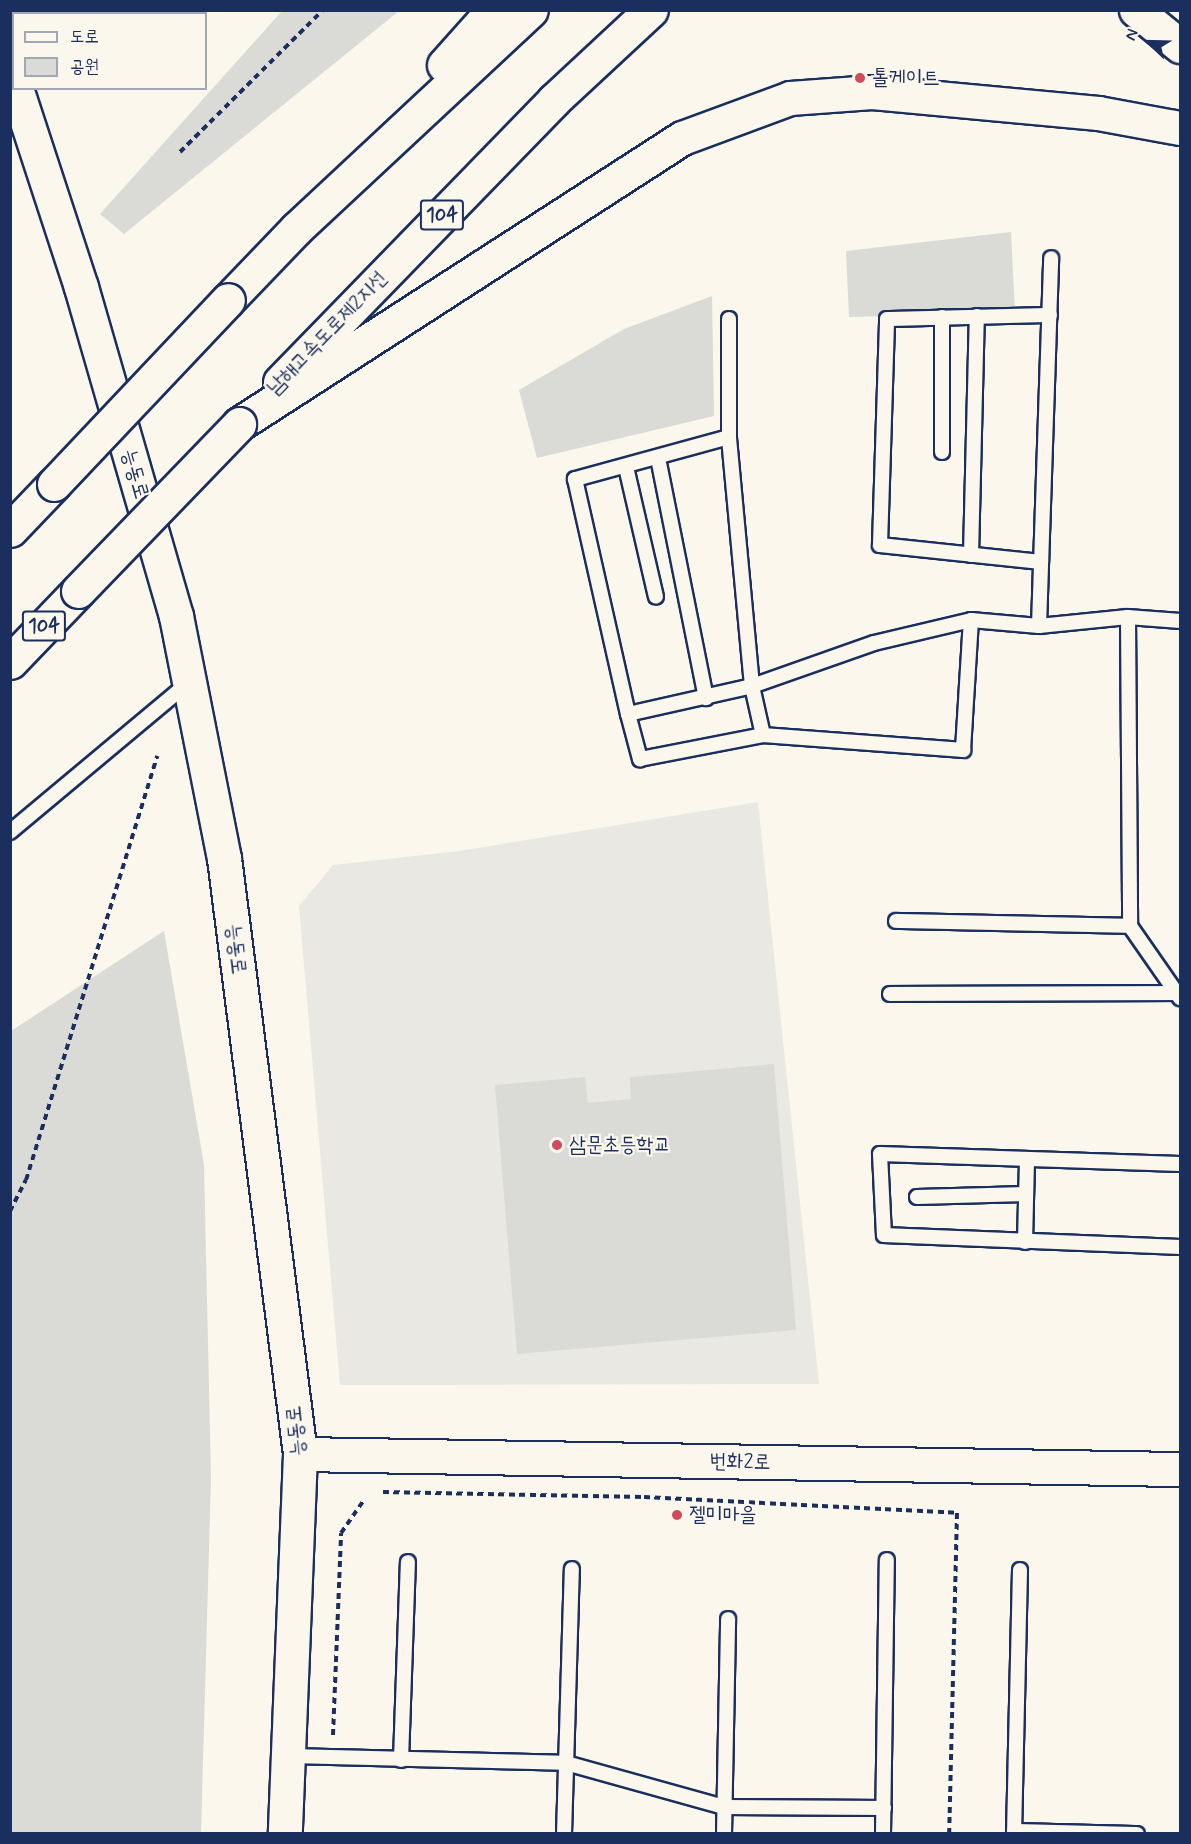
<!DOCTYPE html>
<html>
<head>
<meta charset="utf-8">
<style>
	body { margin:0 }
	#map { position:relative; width:1191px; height:1844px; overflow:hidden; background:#fbf7ec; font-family:Mynerve,"Poor Story",sans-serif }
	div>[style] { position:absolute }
	.built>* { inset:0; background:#eae8e2 }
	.green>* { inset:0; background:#dadad7 }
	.path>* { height:4px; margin-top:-2px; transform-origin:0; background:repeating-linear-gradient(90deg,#1b2f5e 0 6px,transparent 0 10.5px) }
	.roads { filter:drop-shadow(2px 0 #1b2f5e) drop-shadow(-2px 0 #1b2f5e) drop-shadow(0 2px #1b2f5e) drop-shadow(0 -2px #1b2f5e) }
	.lane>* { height:14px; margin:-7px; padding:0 7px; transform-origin:7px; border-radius:7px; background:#fbf7ec }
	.secondary>* { height:33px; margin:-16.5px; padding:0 16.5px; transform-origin:16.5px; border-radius:16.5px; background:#fbf7ec }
	.highway>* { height:33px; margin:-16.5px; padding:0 16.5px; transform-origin:16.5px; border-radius:16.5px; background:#fbf7ec }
	.bridges { filter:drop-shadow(2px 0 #1b2f5e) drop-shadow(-2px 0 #1b2f5e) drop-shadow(0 2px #1b2f5e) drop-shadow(0 -2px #1b2f5e) }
	.highway-bridge>* { height:33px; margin:-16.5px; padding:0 16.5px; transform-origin:16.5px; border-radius:16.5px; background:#fbf7ec }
	.dots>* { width:16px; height:16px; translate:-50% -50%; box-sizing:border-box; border:3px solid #fbf7ec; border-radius:50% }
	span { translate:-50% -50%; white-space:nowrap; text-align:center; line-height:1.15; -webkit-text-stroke:4.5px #fbf7ec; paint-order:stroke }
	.shield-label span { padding:2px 4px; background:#fbf7ec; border:2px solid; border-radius:4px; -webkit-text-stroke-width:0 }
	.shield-label { font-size:20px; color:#1b2f5e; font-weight:700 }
	.poi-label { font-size:21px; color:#1b2f5e }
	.left { translate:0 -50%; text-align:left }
	.street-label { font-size:21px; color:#1b2f5e }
	.frame { position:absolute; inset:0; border:12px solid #1b2f5e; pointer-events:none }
	.legend { position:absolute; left:12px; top:12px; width:195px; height:78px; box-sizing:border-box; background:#fbf7ec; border:2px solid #a1a7b3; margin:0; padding:8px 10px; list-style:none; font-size:18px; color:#1b2f5e }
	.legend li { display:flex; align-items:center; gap:12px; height:30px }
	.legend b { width:30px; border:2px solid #a1a7b3 }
	.north { position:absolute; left:1119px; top:12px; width:60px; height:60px; -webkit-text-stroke:4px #fbf7ec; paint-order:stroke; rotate:293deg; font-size:16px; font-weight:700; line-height:24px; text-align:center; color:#1b2f5e }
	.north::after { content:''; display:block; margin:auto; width:21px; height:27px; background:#1b2f5e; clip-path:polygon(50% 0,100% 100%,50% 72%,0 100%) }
</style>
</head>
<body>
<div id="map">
	<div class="built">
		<i style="clip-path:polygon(758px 802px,819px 1384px,340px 1385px,299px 906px,333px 865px,459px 851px)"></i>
	</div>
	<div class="green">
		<i style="clip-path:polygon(282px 11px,399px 11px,124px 234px,100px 214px)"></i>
		<i style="clip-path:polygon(1011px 232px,1015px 313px,849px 317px,846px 251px)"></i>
		<i style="clip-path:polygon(712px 296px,714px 416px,537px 458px,519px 390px,624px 329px)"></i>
		<i style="clip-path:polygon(164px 931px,204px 1165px,211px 1478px,201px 1833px,11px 1833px,11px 1031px)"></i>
		<i style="clip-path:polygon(774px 1064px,796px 1330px,517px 1354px,495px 1085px,585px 1077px,588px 1103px,631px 1099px,630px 1077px)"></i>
	</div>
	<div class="path">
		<i style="left:180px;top:152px;width:202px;rotate:-44.8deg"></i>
		<i style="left:10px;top:1211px;width:35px;rotate:-63deg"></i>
		<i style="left:26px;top:1180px;width:444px;rotate:-72.8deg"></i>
		<i style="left:383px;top:1492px;width:261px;rotate:1.1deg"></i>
		<i style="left:644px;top:1497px;width:313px;rotate:2.9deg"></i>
		<i style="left:957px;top:1513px;width:321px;rotate:91.4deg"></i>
		<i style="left:333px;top:1735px;width:202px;rotate:-87.7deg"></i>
		<i style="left:341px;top:1533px;width:40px;rotate:-55.1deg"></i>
	</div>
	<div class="roads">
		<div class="lane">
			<i style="left:942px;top:317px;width:135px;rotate:90deg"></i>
			<i style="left:729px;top:319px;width:118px;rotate:90deg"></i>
			<i style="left:658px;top:458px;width:245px;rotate:78.7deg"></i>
			<i style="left:626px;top:467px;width:133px;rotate:77deg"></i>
			<i style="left:971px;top:555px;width:239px;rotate:-88.6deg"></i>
			<i style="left:1041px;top:562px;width:162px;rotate:-174deg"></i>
			<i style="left:880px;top:545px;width:226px;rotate:-88.2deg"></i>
			<i style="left:887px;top:319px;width:163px;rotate:-1.4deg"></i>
			<i style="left:1180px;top:621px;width:52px;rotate:-175.6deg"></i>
			<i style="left:1128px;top:617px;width:309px;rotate:89.6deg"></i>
			<i style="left:1130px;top:926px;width:88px;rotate:55.2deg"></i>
			<i style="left:1039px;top:626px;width:368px;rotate:-88.1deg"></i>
			<i style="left:628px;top:714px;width:127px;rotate:-12.7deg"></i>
			<i style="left:752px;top:686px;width:250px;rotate:-95.3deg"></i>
			<i style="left:729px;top:437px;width:160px;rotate:164.7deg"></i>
			<i style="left:575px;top:479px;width:241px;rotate:77.3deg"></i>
			<i style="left:628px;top:714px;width:47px;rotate:75.1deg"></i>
			<i style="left:640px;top:759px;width:125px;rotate:-11deg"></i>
			<i style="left:763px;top:735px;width:50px;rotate:-102.7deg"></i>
			<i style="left:752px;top:686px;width:129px;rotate:-19.4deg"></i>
			<i style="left:874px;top:643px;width:100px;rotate:-13.3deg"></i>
			<i style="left:971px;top:620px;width:68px;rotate:5deg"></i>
			<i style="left:1039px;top:626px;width:89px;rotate:-5.8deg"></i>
			<i style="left:763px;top:735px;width:201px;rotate:4.3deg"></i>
			<i style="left:963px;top:750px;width:130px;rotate:-86.5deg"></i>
			<i style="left:10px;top:832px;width:232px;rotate:-39.9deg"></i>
			<i style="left:896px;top:921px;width:234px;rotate:1.2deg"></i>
			<i style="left:890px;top:994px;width:288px;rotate:-0.2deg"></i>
			<i style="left:1180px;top:1164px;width:300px;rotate:-178.1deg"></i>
			<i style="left:880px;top:1154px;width:81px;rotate:87.2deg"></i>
			<i style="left:884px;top:1235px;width:296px;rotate:2.3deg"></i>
			<i style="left:917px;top:1197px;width:109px;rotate:-1.6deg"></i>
			<i style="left:1025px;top:1242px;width:83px;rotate:-88.6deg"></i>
			<i style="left:1020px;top:1570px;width:261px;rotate:91.3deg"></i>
			<i style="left:1014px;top:1831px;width:123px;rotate:1.4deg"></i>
			<i style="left:287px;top:1756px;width:279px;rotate:1.4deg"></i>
			<i style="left:566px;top:1763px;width:164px;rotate:15.6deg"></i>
			<i style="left:724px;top:1807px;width:160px;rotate:0.4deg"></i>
			<i style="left:401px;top:1760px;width:198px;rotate:-88deg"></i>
			<i style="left:564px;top:1834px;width:265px;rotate:-88.3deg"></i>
			<i style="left:724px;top:1834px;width:215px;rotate:-88.9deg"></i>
			<i style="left:883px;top:1834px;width:274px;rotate:-89.2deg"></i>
		</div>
		<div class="secondary">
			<i style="left:16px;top:88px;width:209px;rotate:71.9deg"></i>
			<i style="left:81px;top:287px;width:342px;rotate:73.9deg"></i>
			<i style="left:176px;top:616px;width:247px;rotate:78.8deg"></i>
			<i style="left:224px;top:858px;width:601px;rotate:82.73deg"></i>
			<i style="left:300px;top:1454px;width:380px;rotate:92.3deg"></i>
			<i style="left:300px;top:1454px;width:880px;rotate:0.98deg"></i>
		</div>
		<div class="highway">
			<i style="left:1136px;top:10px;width:57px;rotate:39.3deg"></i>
			<i style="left:444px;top:65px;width:74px;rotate:-48.3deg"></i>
			<i style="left:228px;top:300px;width:98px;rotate:-46.2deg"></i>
			<i style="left:296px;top:229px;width:321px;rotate:-43deg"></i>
			<i style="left:280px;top:382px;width:393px;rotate:-45.8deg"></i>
			<i style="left:554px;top:100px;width:132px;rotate:-42.9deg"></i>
			<i style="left:239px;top:424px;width:527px;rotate:-32.85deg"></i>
			<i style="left:682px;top:138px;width:115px;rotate:-20.3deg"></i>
			<i style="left:790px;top:98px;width:82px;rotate:-4.2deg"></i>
			<i style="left:872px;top:92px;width:227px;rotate:5.3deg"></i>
			<i style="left:1098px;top:113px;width:83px;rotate:10.4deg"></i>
			<i style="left:10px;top:530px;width:64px;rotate:-46.3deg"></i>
			<i style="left:10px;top:662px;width:98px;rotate:-46.2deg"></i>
		</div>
	</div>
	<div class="bridges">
		<div class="highway-bridge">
			<i style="left:54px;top:484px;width:253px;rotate:-46.6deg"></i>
			<i style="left:78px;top:591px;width:232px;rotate:-46deg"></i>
		</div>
	</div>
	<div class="dots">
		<i style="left:860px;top:78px;background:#d1495b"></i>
		<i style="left:557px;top:1145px;background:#d1495b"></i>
		<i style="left:677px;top:1515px;background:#d1495b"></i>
	</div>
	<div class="shield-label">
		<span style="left:442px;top:215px">104</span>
		<span style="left:44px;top:626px">104</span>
	</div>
	<div class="poi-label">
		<span class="left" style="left:872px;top:78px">톨게이트</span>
		<span class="left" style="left:569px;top:1145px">삼문초등학교</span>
		<span class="left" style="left:689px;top:1515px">젤미마을</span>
	</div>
	<div class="street-label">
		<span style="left:327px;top:333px;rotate:-46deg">남해고속도로제2지선</span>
		<span style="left:135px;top:474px;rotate:74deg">능동로</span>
		<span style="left:236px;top:949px;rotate:83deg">능동로</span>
		<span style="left:296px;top:1431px;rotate:-96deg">능동로</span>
		<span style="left:740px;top:1462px;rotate:1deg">번화2로</span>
	</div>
	<div class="frame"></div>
	<ul class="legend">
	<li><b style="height:8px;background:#fbf7ec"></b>도로</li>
	<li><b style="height:16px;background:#dadad7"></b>공원</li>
	</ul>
	<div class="north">N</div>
</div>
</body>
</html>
